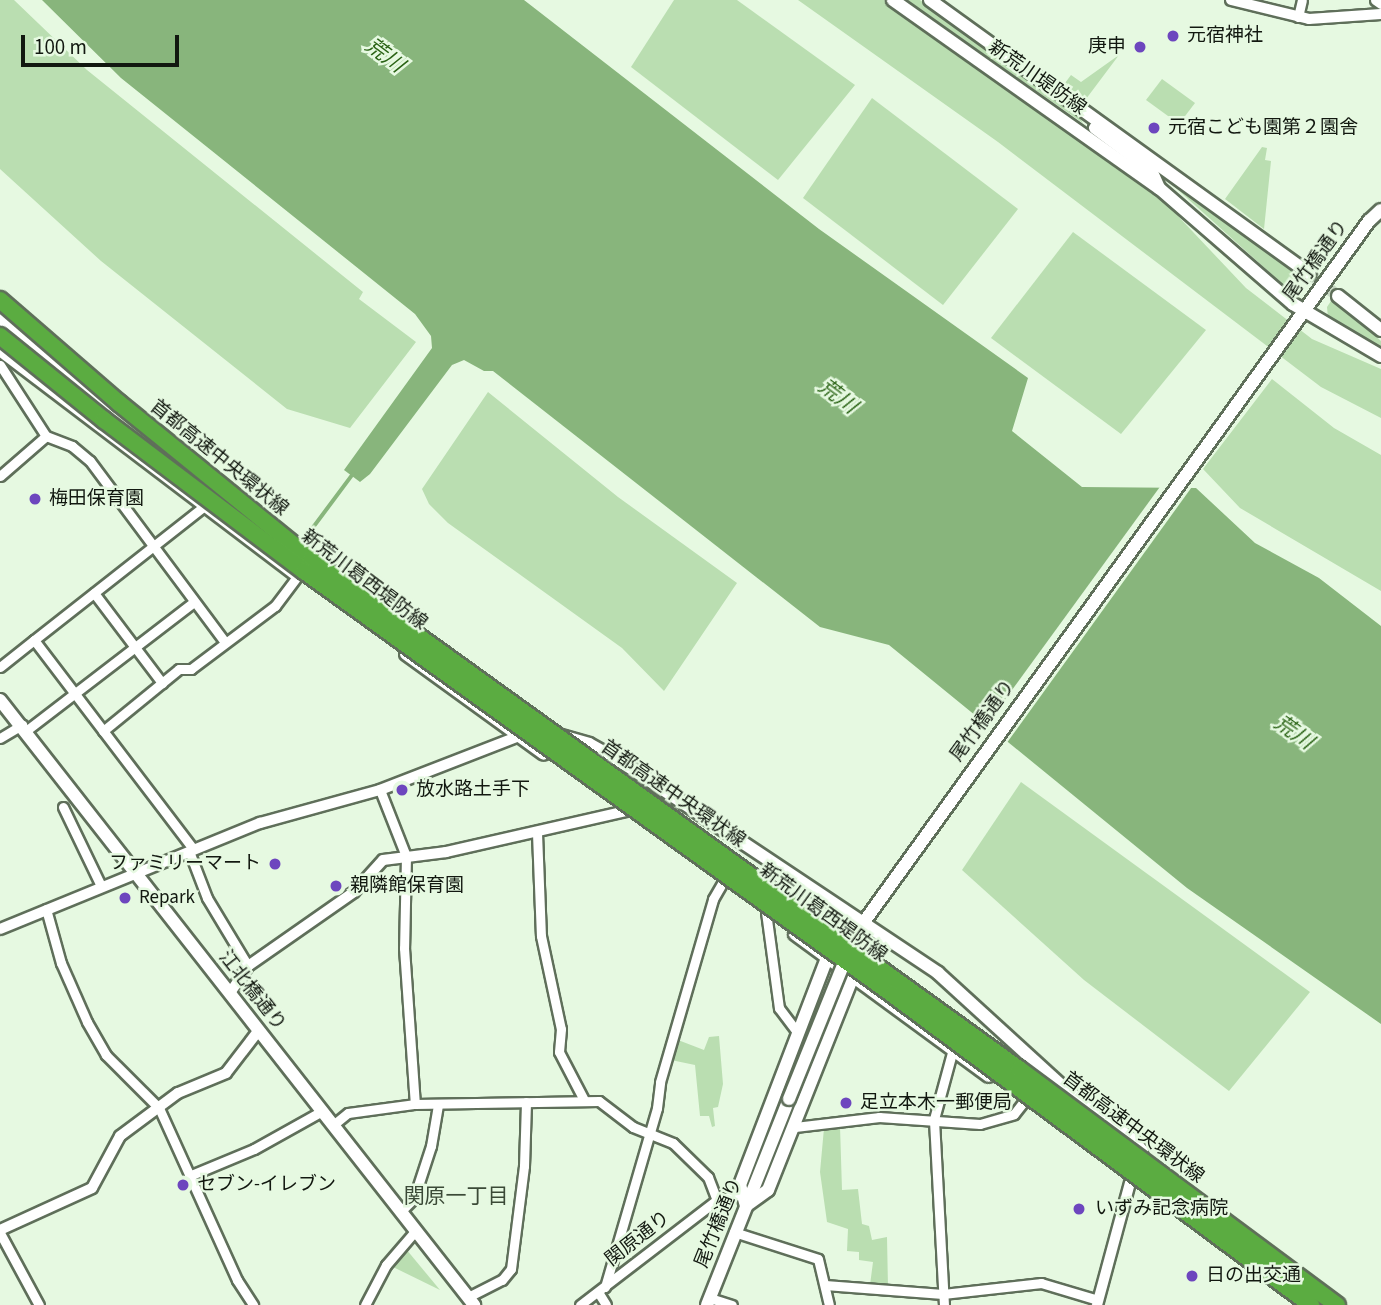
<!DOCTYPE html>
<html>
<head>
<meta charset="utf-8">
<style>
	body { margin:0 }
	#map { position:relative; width:1381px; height:1305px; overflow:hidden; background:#e6f9e1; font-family:"Source Sans 3","Noto Sans JP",sans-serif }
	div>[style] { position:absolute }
	.green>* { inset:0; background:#badeb1 }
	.water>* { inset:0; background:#88b57c }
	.pier>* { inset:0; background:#e6f9e1 }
	.stream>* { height:3.5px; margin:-1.75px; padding:0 1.75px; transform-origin:1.75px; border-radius:1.75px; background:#88b57c }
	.secondary-tunnel>* { height:12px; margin-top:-6px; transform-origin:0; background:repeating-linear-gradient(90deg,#c6d7c2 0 12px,transparent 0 18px) }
	.roads { filter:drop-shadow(2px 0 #5f6f5a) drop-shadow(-2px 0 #5f6f5a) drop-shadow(0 2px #5f6f5a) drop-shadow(0 -2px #5f6f5a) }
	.minor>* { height:9px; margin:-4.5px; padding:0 4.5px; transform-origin:4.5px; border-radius:4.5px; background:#fff }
	.tertiary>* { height:10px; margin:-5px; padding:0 5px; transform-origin:5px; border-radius:5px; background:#fff }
	.secondary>* { height:12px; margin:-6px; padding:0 6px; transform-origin:6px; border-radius:6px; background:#fff }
	.bridges { filter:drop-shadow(2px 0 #5f6f5a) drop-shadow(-2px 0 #5f6f5a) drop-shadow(0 2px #5f6f5a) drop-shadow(0 -2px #5f6f5a) }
	.secondary-bridge>* { height:12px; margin:-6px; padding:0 6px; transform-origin:6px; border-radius:6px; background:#fff }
	.motorway-bridge>* { height:16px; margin:-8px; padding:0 8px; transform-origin:8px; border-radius:8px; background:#5bac41 }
	.dots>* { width:19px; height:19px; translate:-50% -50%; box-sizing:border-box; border:4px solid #e6f9e1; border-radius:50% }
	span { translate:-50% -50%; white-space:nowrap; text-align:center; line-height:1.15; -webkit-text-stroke:5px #e6f9e1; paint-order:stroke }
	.poi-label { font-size:19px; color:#121810 }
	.left { translate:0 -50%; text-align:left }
	.right { translate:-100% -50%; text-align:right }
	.street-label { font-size:19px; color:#121810 }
	.water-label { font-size:21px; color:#2a6315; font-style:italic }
	.neighbourhood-label { font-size:21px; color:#3b4a37 }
	.scale { position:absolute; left:21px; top:35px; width:158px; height:32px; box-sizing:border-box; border:4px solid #121810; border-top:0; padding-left:9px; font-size:21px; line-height:24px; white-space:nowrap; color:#121810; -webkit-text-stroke:5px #e6f9e1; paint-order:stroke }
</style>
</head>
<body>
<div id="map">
	<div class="green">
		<i style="clip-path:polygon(0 0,14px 0,87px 70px,363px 292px,359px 299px,416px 342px,350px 428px,287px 409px,101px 261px,0 169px)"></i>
		<i style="clip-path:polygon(674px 0,737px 0,855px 85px,778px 180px,631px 67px)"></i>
		<i style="clip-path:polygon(798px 0,884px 0,1159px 196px,1246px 288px,1312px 339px,1381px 369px,1381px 418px,1321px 387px,998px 142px)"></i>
		<i style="clip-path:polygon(905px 0,920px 0,1077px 113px,1083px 123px)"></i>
		<i style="clip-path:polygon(1119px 55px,1083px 103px,1062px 87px,1071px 75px,1081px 82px)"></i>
		<i style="clip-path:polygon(1162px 79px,1195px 103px,1179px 124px,1146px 100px)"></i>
		<i style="clip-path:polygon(872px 98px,1018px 209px,943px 305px,803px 198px)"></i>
		<i style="clip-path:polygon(1262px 147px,1267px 148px,1265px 160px,1271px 161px,1264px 229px,1225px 199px)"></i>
		<i style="clip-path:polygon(1157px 171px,1225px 218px,1304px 280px,1288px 289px)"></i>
		<i style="clip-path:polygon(1073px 232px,1206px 330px,1121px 434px,991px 338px)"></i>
		<i style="clip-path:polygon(1333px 298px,1381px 341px,1381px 348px,1328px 318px,1327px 307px)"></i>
		<i style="clip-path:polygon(1272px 379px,1334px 428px,1381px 455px,1381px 591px,1240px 508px,1203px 469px)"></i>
		<i style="clip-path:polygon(488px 392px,618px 497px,737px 583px,664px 691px,622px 648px,448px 523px,429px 504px,422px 489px)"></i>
		<i style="clip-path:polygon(1021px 782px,1310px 992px,1229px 1091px,1084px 980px,962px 870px)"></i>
		<i style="clip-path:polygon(719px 1036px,723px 1084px,718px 1107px,713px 1108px,715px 1126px,712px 1127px,709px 1116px,700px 1116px,695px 1065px,671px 1060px,678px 1040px,704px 1050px,709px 1037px)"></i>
		<i style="clip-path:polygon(840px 1126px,842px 1190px,858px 1189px,862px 1224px,869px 1226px,872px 1240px,887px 1237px,888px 1287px,870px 1285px,873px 1262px,859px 1260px,859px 1252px,847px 1251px,848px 1229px,827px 1222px,820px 1172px,824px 1128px)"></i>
		<i style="clip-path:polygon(406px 1249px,440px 1290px,393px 1267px)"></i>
	</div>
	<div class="water">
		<i style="clip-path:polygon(42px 0,524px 0,819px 229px,1028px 378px,1012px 431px,1082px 487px,1196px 488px,1255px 543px,1319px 578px,1381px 626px,1381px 1024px,1187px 888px,889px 645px,820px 627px,493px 371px,484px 371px,464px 360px,452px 365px,370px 474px,360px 482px,344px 470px,432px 348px,431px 336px,415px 314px,121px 78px)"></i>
	</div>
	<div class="pier">
		<i style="clip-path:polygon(1162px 484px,1194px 484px,1006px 744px,985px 727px)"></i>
	</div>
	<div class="stream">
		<i style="left:306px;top:537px;width:79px;rotate:-53.3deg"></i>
	</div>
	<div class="secondary-tunnel">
		<i style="left:1310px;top:274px;width:36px;rotate:38deg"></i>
	</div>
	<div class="roads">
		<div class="minor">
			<i style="left:1375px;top:0;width:7px;rotate:34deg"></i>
			<i style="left:1298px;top:17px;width:17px;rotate:-77deg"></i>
			<i style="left:0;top:365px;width:85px;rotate:57.1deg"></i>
			<i style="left:46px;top:436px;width:28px;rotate:21deg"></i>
			<i style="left:72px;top:446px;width:23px;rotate:40deg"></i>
			<i style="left:90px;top:461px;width:226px;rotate:53.3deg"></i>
			<i style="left:0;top:476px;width:61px;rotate:-41deg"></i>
			<i style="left:94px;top:593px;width:113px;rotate:52.9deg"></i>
			<i style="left:34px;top:640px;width:216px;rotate:-38.2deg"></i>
			<i style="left:0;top:667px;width:43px;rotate:-38.5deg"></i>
			<i style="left:34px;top:640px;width:263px;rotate:52.7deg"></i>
			<i style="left:27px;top:730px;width:210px;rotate:-37.5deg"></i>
			<i style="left:103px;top:731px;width:98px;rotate:-39.2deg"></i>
			<i style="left:179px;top:669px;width:12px"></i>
			<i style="left:191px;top:669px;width:105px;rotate:-36.9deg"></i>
			<i style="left:275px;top:606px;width:38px;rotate:-53deg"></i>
			<i style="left:0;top:738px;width:26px;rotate:-31deg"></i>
			<i style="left:380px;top:790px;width:71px;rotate:68.5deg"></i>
			<i style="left:406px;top:856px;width:92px;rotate:91.2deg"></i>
			<i style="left:404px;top:948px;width:156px;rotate:86deg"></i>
			<i style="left:63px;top:807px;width:88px;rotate:64.3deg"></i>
			<i style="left:537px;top:833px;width:103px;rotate:87.8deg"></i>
			<i style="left:541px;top:936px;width:95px;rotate:77.9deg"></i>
			<i style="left:561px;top:1029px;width:23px;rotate:95deg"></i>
			<i style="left:559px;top:1052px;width:54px;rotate:62.5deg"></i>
			<i style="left:189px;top:851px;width:50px;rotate:69deg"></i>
			<i style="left:207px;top:898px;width:79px;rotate:58.9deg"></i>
			<i style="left:46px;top:909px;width:56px;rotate:74.5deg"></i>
			<i style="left:61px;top:963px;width:64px;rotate:66.2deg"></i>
			<i style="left:87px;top:1022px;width:38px;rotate:60deg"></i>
			<i style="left:106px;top:1055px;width:75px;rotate:45deg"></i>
			<i style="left:159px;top:1108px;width:189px;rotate:65.6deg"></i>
			<i style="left:237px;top:1280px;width:30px;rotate:57deg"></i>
			<i style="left:766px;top:912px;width:97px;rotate:82.3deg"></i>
			<i style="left:779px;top:1008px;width:31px;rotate:53deg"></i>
			<i style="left:333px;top:1125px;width:19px;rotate:-39deg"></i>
			<i style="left:348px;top:1113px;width:68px;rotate:-7.7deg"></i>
			<i style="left:415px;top:1104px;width:184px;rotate:-0.9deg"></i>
			<i style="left:599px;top:1101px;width:43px;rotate:37.4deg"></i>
			<i style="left:633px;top:1127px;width:43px;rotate:21.8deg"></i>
			<i style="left:673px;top:1143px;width:49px;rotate:44.2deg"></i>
			<i style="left:708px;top:1177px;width:25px;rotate:69deg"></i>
			<i style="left:717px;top:1200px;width:30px;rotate:-14deg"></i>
			<i style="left:795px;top:1127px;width:85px;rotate:-6.8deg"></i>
			<i style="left:879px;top:1117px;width:101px;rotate:4deg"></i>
			<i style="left:980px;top:1124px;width:35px;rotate:-16deg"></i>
			<i style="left:1014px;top:1114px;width:16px;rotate:-52deg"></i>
			<i style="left:189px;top:1176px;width:70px;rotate:-22.6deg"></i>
			<i style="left:254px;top:1149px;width:78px;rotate:-29.2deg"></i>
			<i style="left:401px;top:1211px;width:18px;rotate:-45deg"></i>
			<i style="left:414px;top:1198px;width:55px;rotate:-71.9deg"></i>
			<i style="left:431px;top:1146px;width:42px;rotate:-80.3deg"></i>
			<i style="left:734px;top:1232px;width:88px;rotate:17.8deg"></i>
			<i style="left:818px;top:1259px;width:47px;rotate:76.6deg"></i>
			<i style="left:0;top:1233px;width:82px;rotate:61.6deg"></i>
			<i style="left:825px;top:1285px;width:118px;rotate:4.4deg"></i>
			<i style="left:943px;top:1294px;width:99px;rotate:-6.4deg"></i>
			<i style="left:1041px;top:1283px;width:59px;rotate:16.6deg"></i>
			<i style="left:605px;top:1287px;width:186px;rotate:-73.8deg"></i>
			<i style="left:657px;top:1108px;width:26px;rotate:-83deg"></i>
			<i style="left:660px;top:1082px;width:191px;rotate:-73.8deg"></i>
			<i style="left:713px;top:899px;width:20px;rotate:-60deg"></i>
			<i style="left:598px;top:1292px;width:15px;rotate:58deg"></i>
			<i style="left:468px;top:1297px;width:38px;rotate:-27deg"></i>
			<i style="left:502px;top:1280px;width:14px;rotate:-51deg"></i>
			<i style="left:511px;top:1269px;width:104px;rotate:-82.8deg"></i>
			<i style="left:524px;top:1166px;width:64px;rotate:-88.2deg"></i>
			<i style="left:710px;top:1298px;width:23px;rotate:18deg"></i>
			<i style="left:365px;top:1305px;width:45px;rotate:-62.3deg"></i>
			<i style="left:386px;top:1265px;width:46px;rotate:-49.4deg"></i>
			<i style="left:580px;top:1305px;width:173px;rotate:-37.5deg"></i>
			<i style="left:944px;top:1305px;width:186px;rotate:-93.1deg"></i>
			<i style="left:934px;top:1119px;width:73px;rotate:-74.8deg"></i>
		</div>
		<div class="tertiary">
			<i style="left:1231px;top:0;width:80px;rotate:13.7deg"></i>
			<i style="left:1309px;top:19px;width:72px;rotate:-4deg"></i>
			<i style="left:0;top:929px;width:281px;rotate:-22.2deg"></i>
			<i style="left:260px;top:823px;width:124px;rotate:-15.4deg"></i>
			<i style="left:380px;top:790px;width:149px;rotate:-21.2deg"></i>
			<i style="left:230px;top:993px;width:32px;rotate:-56deg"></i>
			<i style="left:248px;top:966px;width:129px;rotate:-34.9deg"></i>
			<i style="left:354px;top:892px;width:43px;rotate:-47.8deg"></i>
			<i style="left:383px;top:860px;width:64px;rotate:-7.2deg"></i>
			<i style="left:446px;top:852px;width:186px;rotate:-12.8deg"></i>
			<i style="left:0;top:1230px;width:101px;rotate:-24.5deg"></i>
			<i style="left:92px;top:1188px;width:59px;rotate:-61.7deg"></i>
			<i style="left:120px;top:1136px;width:72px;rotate:-36.6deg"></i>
			<i style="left:178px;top:1093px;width:52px;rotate:-22.6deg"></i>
			<i style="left:226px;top:1073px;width:54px;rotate:-52.5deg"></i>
			<i style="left:1097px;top:1305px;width:131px;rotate:-74.9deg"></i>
		</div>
		<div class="secondary">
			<i style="left:893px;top:0;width:326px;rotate:35.3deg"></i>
			<i style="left:1159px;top:188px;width:177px;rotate:40.9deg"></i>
			<i style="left:1293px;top:304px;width:102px;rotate:30.6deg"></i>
			<i style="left:930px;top:0;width:468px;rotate:35.8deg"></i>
			<i style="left:1095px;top:128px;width:70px;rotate:36.9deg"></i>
			<i style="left:1151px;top:170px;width:20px;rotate:66deg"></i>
			<i style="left:1338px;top:296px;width:55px;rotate:38.3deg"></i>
			<i style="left:0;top:320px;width:268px;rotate:38.5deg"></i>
			<i style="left:0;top:350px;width:370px;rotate:37.2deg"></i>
			<i style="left:406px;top:654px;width:170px;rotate:35.9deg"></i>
			<i style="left:0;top:700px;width:769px;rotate:51.92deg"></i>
			<i style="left:558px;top:735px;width:32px;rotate:16deg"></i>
			<i style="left:589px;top:744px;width:41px;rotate:29.1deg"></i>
			<i style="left:625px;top:764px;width:376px;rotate:33.7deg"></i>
			<i style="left:938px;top:973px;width:172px;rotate:42.4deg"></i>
			<i style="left:1065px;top:1089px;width:85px;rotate:36.9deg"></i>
			<i style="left:1133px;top:1140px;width:14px;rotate:51deg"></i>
			<i style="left:1142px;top:1151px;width:13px;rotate:99deg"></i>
			<i style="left:856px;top:933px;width:878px;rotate:-54.23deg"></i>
			<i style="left:1369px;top:221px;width:16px;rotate:-43deg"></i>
			<i style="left:795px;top:934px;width:240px;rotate:36.2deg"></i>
			<i style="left:829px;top:953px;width:248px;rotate:111deg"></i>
			<i style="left:740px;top:1185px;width:22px;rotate:74deg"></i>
			<i style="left:746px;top:1206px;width:27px;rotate:-36deg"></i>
			<i style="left:768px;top:1190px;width:238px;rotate:-68.3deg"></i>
			<i style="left:707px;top:1305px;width:222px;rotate:-68.3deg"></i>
		</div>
	</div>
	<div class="bridges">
		<div class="secondary-bridge">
			<i style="left:789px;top:1099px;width:179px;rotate:-68deg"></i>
		</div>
		<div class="motorway-bridge">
			<i style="left:0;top:300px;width:157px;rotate:40.9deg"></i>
			<i style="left:119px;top:403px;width:247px;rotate:39.1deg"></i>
			<i style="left:311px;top:559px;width:873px;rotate:35.77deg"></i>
			<i style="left:1019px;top:1069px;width:396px;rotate:36.6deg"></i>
			<i style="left:0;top:336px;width:134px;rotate:38.9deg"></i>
			<i style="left:104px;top:420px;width:251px;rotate:37.1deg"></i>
			<i style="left:304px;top:571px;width:724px;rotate:35.73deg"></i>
			<i style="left:892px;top:994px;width:522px;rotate:36.58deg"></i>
		</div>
	</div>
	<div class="dots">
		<i style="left:1173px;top:36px;background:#6d46be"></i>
		<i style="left:1140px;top:47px;background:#6d46be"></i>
		<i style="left:1154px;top:128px;background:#6d46be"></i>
		<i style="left:35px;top:499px;background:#6d46be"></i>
		<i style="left:402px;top:790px;background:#6d46be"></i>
		<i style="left:275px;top:864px;background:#6d46be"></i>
		<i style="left:336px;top:886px;background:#6d46be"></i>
		<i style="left:125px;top:898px;background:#6d46be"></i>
		<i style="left:846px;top:1103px;background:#6d46be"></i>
		<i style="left:183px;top:1185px;background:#6d46be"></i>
		<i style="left:1079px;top:1209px;background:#6d46be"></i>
		<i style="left:1192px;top:1276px;background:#6d46be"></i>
	</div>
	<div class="poi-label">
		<span class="left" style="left:1187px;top:36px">元宿神社</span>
		<span class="right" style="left:1126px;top:47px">庚申</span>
		<span class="left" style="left:1168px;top:128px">元宿こども園第２園舎</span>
		<span class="left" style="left:49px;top:499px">梅田保育園</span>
		<span class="left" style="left:416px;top:790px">放水路土手下</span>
		<span class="right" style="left:261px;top:864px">ファミリーマート</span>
		<span class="left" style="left:350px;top:886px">親隣館保育園</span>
		<span class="left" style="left:139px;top:898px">Repark</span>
		<span class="left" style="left:860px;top:1103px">足立本木一郵便局</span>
		<span class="left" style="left:197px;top:1185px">セブン-イレブン</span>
		<span class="left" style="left:1095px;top:1209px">いずみ記念病院</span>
		<span class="left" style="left:1206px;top:1276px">日の出交通</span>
	</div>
	<div class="street-label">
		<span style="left:1037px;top:78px;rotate:35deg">新荒川堤防線</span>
		<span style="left:1316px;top:261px;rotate:-54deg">尾竹橋通り</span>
		<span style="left:219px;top:458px;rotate:39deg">首都高速中央環状線</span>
		<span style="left:364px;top:580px;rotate:37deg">新荒川葛西堤防線</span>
		<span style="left:983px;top:721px;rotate:-54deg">尾竹橋通り</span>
		<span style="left:673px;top:794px;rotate:35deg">首都高速中央環状線</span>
		<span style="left:823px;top:913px;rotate:36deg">新荒川葛西堤防線</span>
		<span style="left:252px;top:991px;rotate:52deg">江北橋通り</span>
		<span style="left:1133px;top:1128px;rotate:37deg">首都高速中央環状線</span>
		<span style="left:719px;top:1223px;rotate:-68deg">尾竹橋通り</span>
		<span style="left:638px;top:1239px;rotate:-38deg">関原通り</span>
	</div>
	<div class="water-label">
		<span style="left:385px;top:55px;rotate:37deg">荒川</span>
		<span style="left:838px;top:396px;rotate:37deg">荒川</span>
		<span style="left:1294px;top:732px;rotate:35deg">荒川</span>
	</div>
	<div class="neighbourhood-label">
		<span style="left:456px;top:1196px">関原一丁目</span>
	</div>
	<div class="scale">100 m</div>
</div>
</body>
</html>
